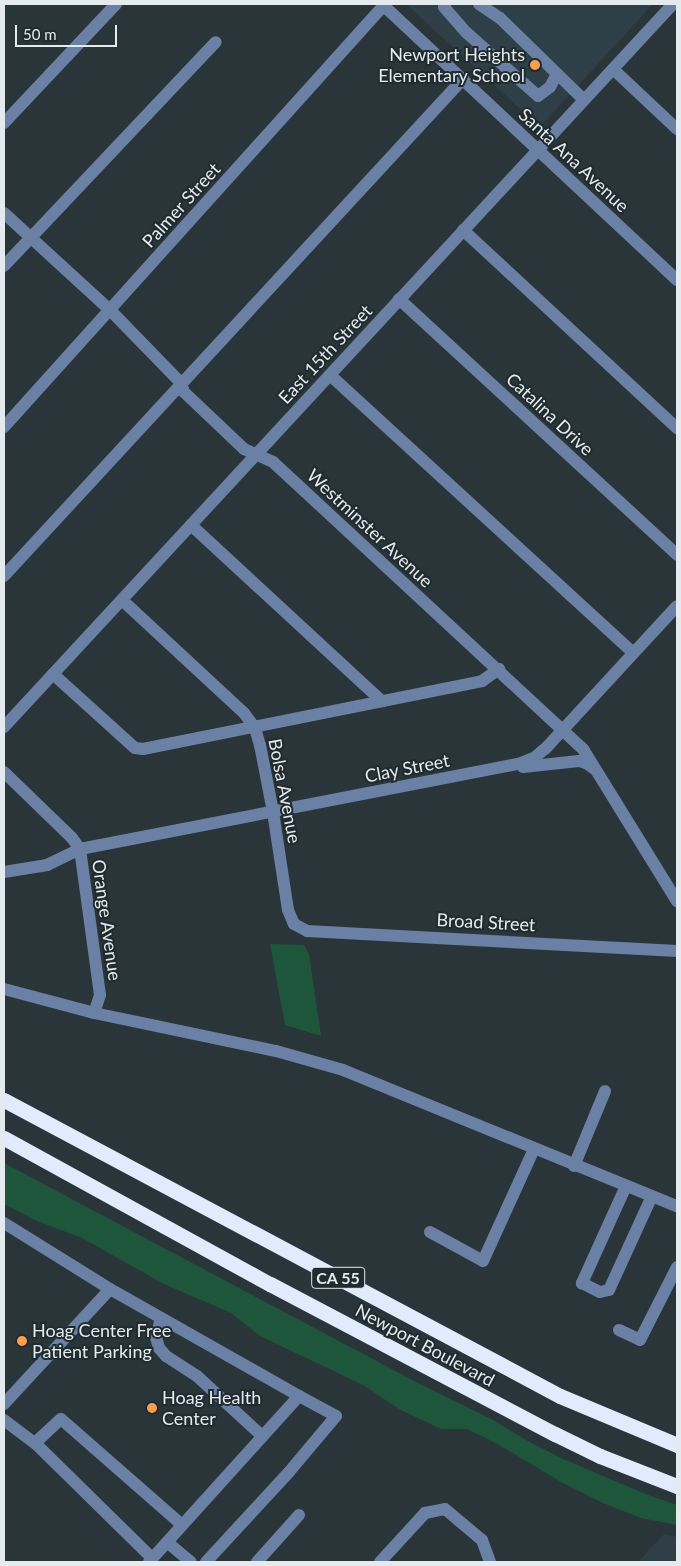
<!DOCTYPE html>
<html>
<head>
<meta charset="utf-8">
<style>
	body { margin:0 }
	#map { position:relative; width:681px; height:1566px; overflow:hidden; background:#2a3539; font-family:Lato,sans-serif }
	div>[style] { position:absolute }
	.built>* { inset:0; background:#2e3f47 }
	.green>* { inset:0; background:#1e563c }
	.minor>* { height:12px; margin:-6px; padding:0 6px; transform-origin:6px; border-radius:6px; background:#6a80a4 }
	.highway>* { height:15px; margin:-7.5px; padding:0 7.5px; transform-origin:7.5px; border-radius:7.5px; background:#e0ebfd }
	.dots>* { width:14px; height:14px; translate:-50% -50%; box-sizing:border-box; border:2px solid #202b2f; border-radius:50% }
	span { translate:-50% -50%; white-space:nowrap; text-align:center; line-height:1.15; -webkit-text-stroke:4px #202b2f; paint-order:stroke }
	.shield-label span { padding:1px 4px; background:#202b2f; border:1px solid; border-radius:4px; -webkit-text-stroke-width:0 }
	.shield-label { font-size:16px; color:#e4eaed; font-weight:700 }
	.poi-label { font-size:18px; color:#e4eaed }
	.right { translate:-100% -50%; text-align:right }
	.left { translate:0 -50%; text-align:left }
	.street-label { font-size:18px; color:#e4eaed }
	.frame { position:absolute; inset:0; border:5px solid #e4eaed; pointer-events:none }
	.scale { position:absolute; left:15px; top:25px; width:102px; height:22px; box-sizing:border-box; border:2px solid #e4eaed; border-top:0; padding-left:6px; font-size:15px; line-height:18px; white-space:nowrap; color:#e4eaed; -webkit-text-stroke:4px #202b2f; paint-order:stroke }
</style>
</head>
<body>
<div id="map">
	<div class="built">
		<i style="clip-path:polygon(406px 4px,653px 4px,540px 127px)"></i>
		<i style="clip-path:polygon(664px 1534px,677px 1537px,677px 1562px,638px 1562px)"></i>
	</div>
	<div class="green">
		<i style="clip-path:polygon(270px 944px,304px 945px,309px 954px,321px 1036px,285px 1025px)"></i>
		<i style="clip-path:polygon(4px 1163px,416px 1382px,493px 1420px,524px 1439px,563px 1459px,648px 1495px,677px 1505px,677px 1525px,641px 1518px,603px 1503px,561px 1482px,494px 1442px,467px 1429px,441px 1429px,399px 1409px,363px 1385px,260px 1336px,231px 1313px,164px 1284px,82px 1238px,37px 1221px,4px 1204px)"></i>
	</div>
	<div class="minor">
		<i style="left:382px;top:4px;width:404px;rotate:43.1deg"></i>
		<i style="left:445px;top:4px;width:3px;rotate:108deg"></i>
		<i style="left:444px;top:7px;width:35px;rotate:49deg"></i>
		<i style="left:467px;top:33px;width:95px;rotate:41.6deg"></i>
		<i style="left:538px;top:96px;width:15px;rotate:-37deg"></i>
		<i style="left:550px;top:87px;width:15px;rotate:-62deg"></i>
		<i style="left:479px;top:4px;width:25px;rotate:34deg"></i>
		<i style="left:500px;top:18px;width:117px;rotate:44.3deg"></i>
		<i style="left:613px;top:69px;width:88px;rotate:43.2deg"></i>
		<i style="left:4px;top:123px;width:163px;rotate:-46.7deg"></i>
		<i style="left:4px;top:213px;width:144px;rotate:42.5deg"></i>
		<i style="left:110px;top:310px;width:102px;rotate:45.8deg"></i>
		<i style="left:181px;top:383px;width:9px;rotate:72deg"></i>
		<i style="left:184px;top:392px;width:83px;rotate:43.5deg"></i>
		<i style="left:244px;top:449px;width:32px;rotate:24deg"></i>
		<i style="left:273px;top:462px;width:422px;rotate:42.8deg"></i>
		<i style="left:583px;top:749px;width:179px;rotate:58.3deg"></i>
		<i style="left:463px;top:230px;width:292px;rotate:42.8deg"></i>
		<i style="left:4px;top:266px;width:308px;rotate:-46.6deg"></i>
		<i style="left:399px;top:299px;width:378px;rotate:42.6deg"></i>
		<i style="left:330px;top:375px;width:411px;rotate:42.5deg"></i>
		<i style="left:4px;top:427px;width:569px;rotate:-47.99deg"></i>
		<i style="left:191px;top:525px;width:260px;rotate:42.7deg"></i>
		<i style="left:4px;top:576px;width:677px;rotate:-47.28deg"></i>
		<i style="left:122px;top:600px;width:166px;rotate:42.8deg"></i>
		<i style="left:244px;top:713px;width:19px;rotate:54deg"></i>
		<i style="left:255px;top:728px;width:18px;rotate:74deg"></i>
		<i style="left:260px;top:745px;width:68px;rotate:79deg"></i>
		<i style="left:273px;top:812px;width:99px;rotate:81.3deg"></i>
		<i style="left:288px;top:910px;width:15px;rotate:67deg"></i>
		<i style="left:294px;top:924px;width:15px;rotate:28deg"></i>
		<i style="left:307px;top:931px;width:371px;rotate:3.1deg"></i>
		<i style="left:53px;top:674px;width:110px;rotate:42.1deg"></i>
		<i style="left:135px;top:748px;width:8px;rotate:7deg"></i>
		<i style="left:143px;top:749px;width:346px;rotate:-11.3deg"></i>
		<i style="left:482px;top:681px;width:21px;rotate:-35deg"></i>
		<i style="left:4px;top:727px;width:985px;rotate:-47.22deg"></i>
		<i style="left:523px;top:767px;width:56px;rotate:-6.1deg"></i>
		<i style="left:579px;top:761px;width:7px;rotate:16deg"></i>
		<i style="left:586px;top:763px;width:11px;rotate:34deg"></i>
		<i style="left:4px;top:772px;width:95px;rotate:44.1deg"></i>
		<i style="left:72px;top:838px;width:14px;rotate:54deg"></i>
		<i style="left:80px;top:849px;width:147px;rotate:82.2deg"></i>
		<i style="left:100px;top:995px;width:19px;rotate:108deg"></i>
		<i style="left:4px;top:872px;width:44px;rotate:-9.2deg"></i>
		<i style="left:47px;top:865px;width:37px;rotate:-26deg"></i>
		<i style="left:80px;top:849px;width:446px;rotate:-11deg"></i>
		<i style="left:518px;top:764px;width:17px;rotate:-21deg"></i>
		<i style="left:534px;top:758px;width:16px;rotate:-40deg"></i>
		<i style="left:546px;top:748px;width:193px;rotate:-47.3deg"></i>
		<i style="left:4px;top:989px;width:93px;rotate:14.9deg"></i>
		<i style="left:94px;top:1013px;width:186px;rotate:11.8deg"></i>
		<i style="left:276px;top:1051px;width:70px;rotate:15.8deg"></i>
		<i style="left:343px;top:1070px;width:361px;rotate:22.2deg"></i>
		<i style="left:574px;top:1166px;width:81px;rotate:-67.5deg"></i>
		<i style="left:626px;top:1186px;width:107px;rotate:114.4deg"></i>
		<i style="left:582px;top:1283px;width:20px;rotate:27deg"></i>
		<i style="left:600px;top:1292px;width:9px;rotate:-13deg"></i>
		<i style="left:609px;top:1290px;width:103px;rotate:-65.4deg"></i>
		<i style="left:4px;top:1223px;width:125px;rotate:31.9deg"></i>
		<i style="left:430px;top:1232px;width:60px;rotate:28.7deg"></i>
		<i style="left:483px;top:1261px;width:123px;rotate:-65.5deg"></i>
		<i style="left:161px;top:1318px;width:20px;rotate:105deg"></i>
		<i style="left:156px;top:1337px;width:11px;rotate:75deg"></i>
		<i style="left:159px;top:1348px;width:11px;rotate:49deg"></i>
		<i style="left:166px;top:1356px;width:37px;rotate:33deg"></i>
		<i style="left:197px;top:1376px;width:88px;rotate:42.7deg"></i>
		<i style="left:619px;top:1330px;width:23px;rotate:25deg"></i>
		<i style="left:640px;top:1340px;width:82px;rotate:-63.1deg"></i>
		<i style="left:4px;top:1404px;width:156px;rotate:-47.3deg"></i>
		<i style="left:110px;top:1289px;width:217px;rotate:29.5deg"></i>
		<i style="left:299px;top:1396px;width:224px;rotate:132.1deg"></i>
		<i style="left:4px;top:1420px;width:39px;rotate:37deg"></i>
		<i style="left:167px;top:1542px;width:31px;rotate:40deg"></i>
		<i style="left:152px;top:1558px;width:164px;rotate:-135.5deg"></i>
		<i style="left:35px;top:1443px;width:35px;rotate:-43deg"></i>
		<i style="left:61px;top:1419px;width:161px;rotate:41.2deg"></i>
		<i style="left:206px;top:1562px;width:122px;rotate:-47.3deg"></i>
		<i style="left:289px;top:1472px;width:73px;rotate:-50deg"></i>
		<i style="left:336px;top:1416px;width:42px;rotate:-151.6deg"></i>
		<i style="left:257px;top:1562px;width:63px;rotate:-48.2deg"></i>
		<i style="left:380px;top:1562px;width:67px;rotate:-47.4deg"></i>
		<i style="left:425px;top:1513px;width:20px;rotate:-11deg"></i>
		<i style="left:445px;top:1509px;width:48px;rotate:40deg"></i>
		<i style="left:482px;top:1540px;width:23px;rotate:70deg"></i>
	</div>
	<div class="highway">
		<i style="left:4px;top:1100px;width:630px;rotate:28.03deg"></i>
		<i style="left:560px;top:1396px;width:127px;rotate:22.7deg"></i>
		<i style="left:4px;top:1138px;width:303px;rotate:28.8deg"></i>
		<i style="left:270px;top:1284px;width:322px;rotate:27.8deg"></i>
		<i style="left:555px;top:1434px;width:50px;rotate:26.1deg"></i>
		<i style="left:600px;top:1456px;width:83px;rotate:21.3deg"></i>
	</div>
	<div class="dots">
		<i style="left:535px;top:65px;background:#fa9f4e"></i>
		<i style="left:22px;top:1341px;background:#fa9f4e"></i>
		<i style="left:152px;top:1408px;background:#fa9f4e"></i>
	</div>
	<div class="shield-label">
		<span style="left:338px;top:1278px">CA 55</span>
	</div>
	<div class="poi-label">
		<span class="right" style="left:525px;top:65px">Newport Heights<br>Elementary School</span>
		<span class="left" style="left:32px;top:1341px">Hoag Center Free<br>Patient Parking</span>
		<span class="left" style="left:162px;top:1408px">Hoag Health<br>Center</span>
	</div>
	<div class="street-label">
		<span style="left:574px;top:160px;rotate:43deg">Santa Ana Avenue</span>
		<span style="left:181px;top:205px;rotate:-48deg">Palmer Street</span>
		<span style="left:325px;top:354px;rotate:-47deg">East 15th Street</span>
		<span style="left:550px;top:414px;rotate:43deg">Catalina Drive</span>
		<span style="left:370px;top:528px;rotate:43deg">Westminster Avenue</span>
		<span style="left:407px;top:768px;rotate:-11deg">Clay Street</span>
		<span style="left:285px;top:791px;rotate:79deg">Bolsa Avenue</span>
		<span style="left:107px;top:920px;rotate:82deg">Orange Avenue</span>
		<span style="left:486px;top:922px;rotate:3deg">Broad Street</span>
		<span style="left:425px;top:1345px;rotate:28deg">Newport Boulevard</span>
	</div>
	<div class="frame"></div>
	<div class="scale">50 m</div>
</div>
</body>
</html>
